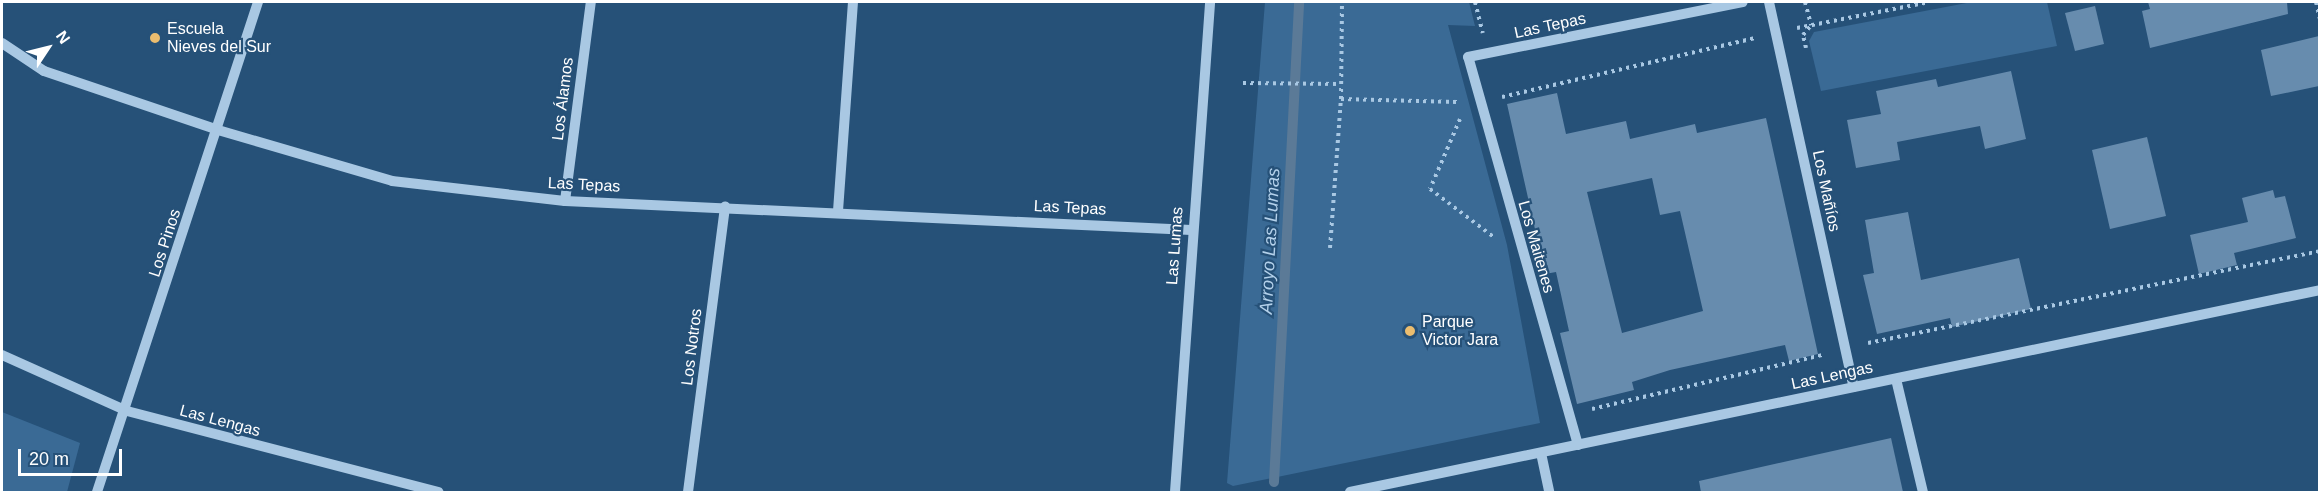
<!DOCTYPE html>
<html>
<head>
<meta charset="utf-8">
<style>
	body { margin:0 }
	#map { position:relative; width:2321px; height:494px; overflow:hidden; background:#265178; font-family:Arial,sans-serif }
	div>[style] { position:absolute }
	.green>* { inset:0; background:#3a6a95 }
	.stream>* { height:10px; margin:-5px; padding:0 5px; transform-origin:5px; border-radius:5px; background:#5b7a97 }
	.building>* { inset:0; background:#678cae }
	.path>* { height:4px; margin-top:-2px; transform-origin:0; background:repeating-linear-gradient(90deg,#a9c8e3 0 3px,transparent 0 7.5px) }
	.minor>* { height:10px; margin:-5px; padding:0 5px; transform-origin:5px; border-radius:5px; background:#a9c8e3 }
	.dots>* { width:16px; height:16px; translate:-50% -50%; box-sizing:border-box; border:3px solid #265178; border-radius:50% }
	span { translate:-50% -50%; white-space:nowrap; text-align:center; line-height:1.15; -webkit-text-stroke:4.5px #265178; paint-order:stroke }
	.street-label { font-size:16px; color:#fff }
	.poi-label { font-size:16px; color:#fff }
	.left { translate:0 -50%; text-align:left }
	.water-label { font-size:18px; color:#b4d1eb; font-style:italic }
	.frame { position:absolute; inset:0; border:3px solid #fff; pointer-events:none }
	.north { position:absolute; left:18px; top:18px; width:60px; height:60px; -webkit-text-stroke:4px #265178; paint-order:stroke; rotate:55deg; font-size:16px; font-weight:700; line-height:24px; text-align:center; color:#fff }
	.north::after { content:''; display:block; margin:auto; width:21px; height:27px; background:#fff; clip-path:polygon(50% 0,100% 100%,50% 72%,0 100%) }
	.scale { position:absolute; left:18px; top:449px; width:104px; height:27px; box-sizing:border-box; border:3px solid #fff; border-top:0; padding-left:8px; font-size:18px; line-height:21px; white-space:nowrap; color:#fff; -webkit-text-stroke:4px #265178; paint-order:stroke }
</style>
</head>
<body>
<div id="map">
	<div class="green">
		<i style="clip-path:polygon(1265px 2px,1469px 2px,1475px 26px,1448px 25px,1507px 245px,1540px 423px,1233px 486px,1227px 483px)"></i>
		<i style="clip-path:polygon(1972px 2px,2047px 2px,2057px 46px,1821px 91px,1809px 41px,1814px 32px)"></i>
		<i style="clip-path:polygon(2px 412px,80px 443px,67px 492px,2px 492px)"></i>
	</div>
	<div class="stream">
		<i style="left:1274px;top:482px;width:481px;rotate:-87deg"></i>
	</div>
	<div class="building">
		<i style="clip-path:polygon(2148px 2px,2287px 2px,2288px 14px,2150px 48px,2142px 11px,2150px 9px)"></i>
		<i style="clip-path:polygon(2095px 6px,2104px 44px,2075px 51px,2065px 13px)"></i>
		<i style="clip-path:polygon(2319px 36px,2319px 86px,2271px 96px,2261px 50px)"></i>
		<i style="clip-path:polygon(2011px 71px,2026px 139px,1985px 149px,1980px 126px,1897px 142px,1900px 160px,1856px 168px,1847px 120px,1881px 114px,1876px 91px,1936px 79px,1938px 87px)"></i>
		<i style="clip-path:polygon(evenodd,1557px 93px,1566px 134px,1626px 121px,1630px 139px,1695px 124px,1697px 133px,1766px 118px,1818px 354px,1789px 361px,1785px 345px,1670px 370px,1632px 382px,1634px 390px,1577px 404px,1560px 333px,1569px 331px,1556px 272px,1545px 274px,1507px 104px,1557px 93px,1652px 178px,1660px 215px,1680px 211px,1703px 311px,1622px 333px,1587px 192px,1652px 178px)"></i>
		<i style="clip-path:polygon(2147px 137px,2166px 216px,2110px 229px,2092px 150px)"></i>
		<i style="clip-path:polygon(2273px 190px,2275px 198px,2285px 196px,2296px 238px,2234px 253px,2237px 265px,2199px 274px,2190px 235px,2248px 222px,2242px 198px)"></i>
		<i style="clip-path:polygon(1908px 212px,1921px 280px,2019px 258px,2031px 309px,1952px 327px,1950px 318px,1877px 334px,1863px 275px,1874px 273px,1865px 220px)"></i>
		<i style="clip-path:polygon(1891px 438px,1903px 492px,1701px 492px,1699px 481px)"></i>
	</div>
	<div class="path">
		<i style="left:1475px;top:2px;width:32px;rotate:76deg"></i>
		<i style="left:1805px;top:2px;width:24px;rotate:75deg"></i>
		<i style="left:2316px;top:2px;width:18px;rotate:77deg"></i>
		<i style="left:1797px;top:28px;width:135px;rotate:-11.1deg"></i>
		<i style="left:1806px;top:48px;width:13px;rotate:-103deg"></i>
		<i style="left:1803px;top:35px;width:13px;rotate:-51deg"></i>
		<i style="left:1243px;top:83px;width:96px;rotate:0.6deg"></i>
		<i style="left:1502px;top:97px;width:260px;rotate:-13.1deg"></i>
		<i style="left:1341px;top:99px;width:116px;rotate:1.5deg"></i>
		<i style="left:1460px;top:119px;width:76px;rotate:113.2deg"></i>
		<i style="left:1430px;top:189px;width:81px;rotate:37deg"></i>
		<i style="left:1330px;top:248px;width:149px;rotate:-85.8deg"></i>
		<i style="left:1341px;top:99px;width:97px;rotate:-89.4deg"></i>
		<i style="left:1868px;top:343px;width:461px;rotate:-11.5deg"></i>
		<i style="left:1592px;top:409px;width:237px;rotate:-13.2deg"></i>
	</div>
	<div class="minor">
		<i style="left:1769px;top:2px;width:394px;rotate:77.6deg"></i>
		<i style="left:2px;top:43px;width:50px;rotate:33.7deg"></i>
		<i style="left:44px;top:71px;width:184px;rotate:18.7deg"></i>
		<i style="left:218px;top:130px;width:181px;rotate:16.3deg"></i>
		<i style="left:392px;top:181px;width:174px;rotate:6.6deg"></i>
		<i style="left:565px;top:201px;width:627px;rotate:2.65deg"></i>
		<i style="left:565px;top:201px;width:201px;rotate:-82.6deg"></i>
		<i style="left:838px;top:211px;width:210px;rotate:-85.9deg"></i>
		<i style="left:2px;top:355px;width:137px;rotate:24.1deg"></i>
		<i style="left:127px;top:411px;width:322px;rotate:14.6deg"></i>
		<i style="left:1896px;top:379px;width:116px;rotate:76.6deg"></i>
		<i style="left:1578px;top:445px;width:403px;rotate:-105.8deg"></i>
		<i style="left:1468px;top:57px;width:280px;rotate:-11.3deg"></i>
		<i style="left:1541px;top:453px;width:40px;rotate:78deg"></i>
		<i style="left:97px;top:492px;width:516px;rotate:-71.81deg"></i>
		<i style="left:688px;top:492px;width:288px;rotate:-82.6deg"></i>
		<i style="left:1175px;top:492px;width:491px;rotate:-85.9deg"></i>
		<i style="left:1350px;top:492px;width:991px;rotate:-11.76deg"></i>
	</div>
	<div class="dots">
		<i style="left:155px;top:38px;background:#ebbd6f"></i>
		<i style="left:1410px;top:331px;background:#ebbd6f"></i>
	</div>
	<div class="street-label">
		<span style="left:1550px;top:26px;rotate:-12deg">Las Tepas</span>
		<span style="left:563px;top:99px;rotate:-83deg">Los Álamos</span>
		<span style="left:584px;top:185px;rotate:3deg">Las Tepas</span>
		<span style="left:1826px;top:191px;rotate:78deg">Los Mañíos</span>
		<span style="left:1070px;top:208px;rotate:3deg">Las Tepas</span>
		<span style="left:165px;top:243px;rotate:-72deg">Los Pinos</span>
		<span style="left:1175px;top:246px;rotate:-86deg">Las Lumas</span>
		<span style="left:1536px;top:247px;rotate:74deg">Los Maitenes</span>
		<span style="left:692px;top:347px;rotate:-83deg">Los Notros</span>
		<span style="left:1832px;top:376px;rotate:-12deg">Las Lengas</span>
		<span style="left:220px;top:421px;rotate:15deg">Las Lengas</span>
	</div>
	<div class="poi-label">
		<span class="left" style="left:167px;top:38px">Escuela<br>Nieves del Sur</span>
		<span class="left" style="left:1422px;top:331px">Parque<br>Victor Jara</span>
	</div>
	<div class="water-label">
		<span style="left:1270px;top:241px;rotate:-87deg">Arroyo Las Lumas</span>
	</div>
	<div class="frame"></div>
	<div class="north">N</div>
	<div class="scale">20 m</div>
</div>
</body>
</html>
